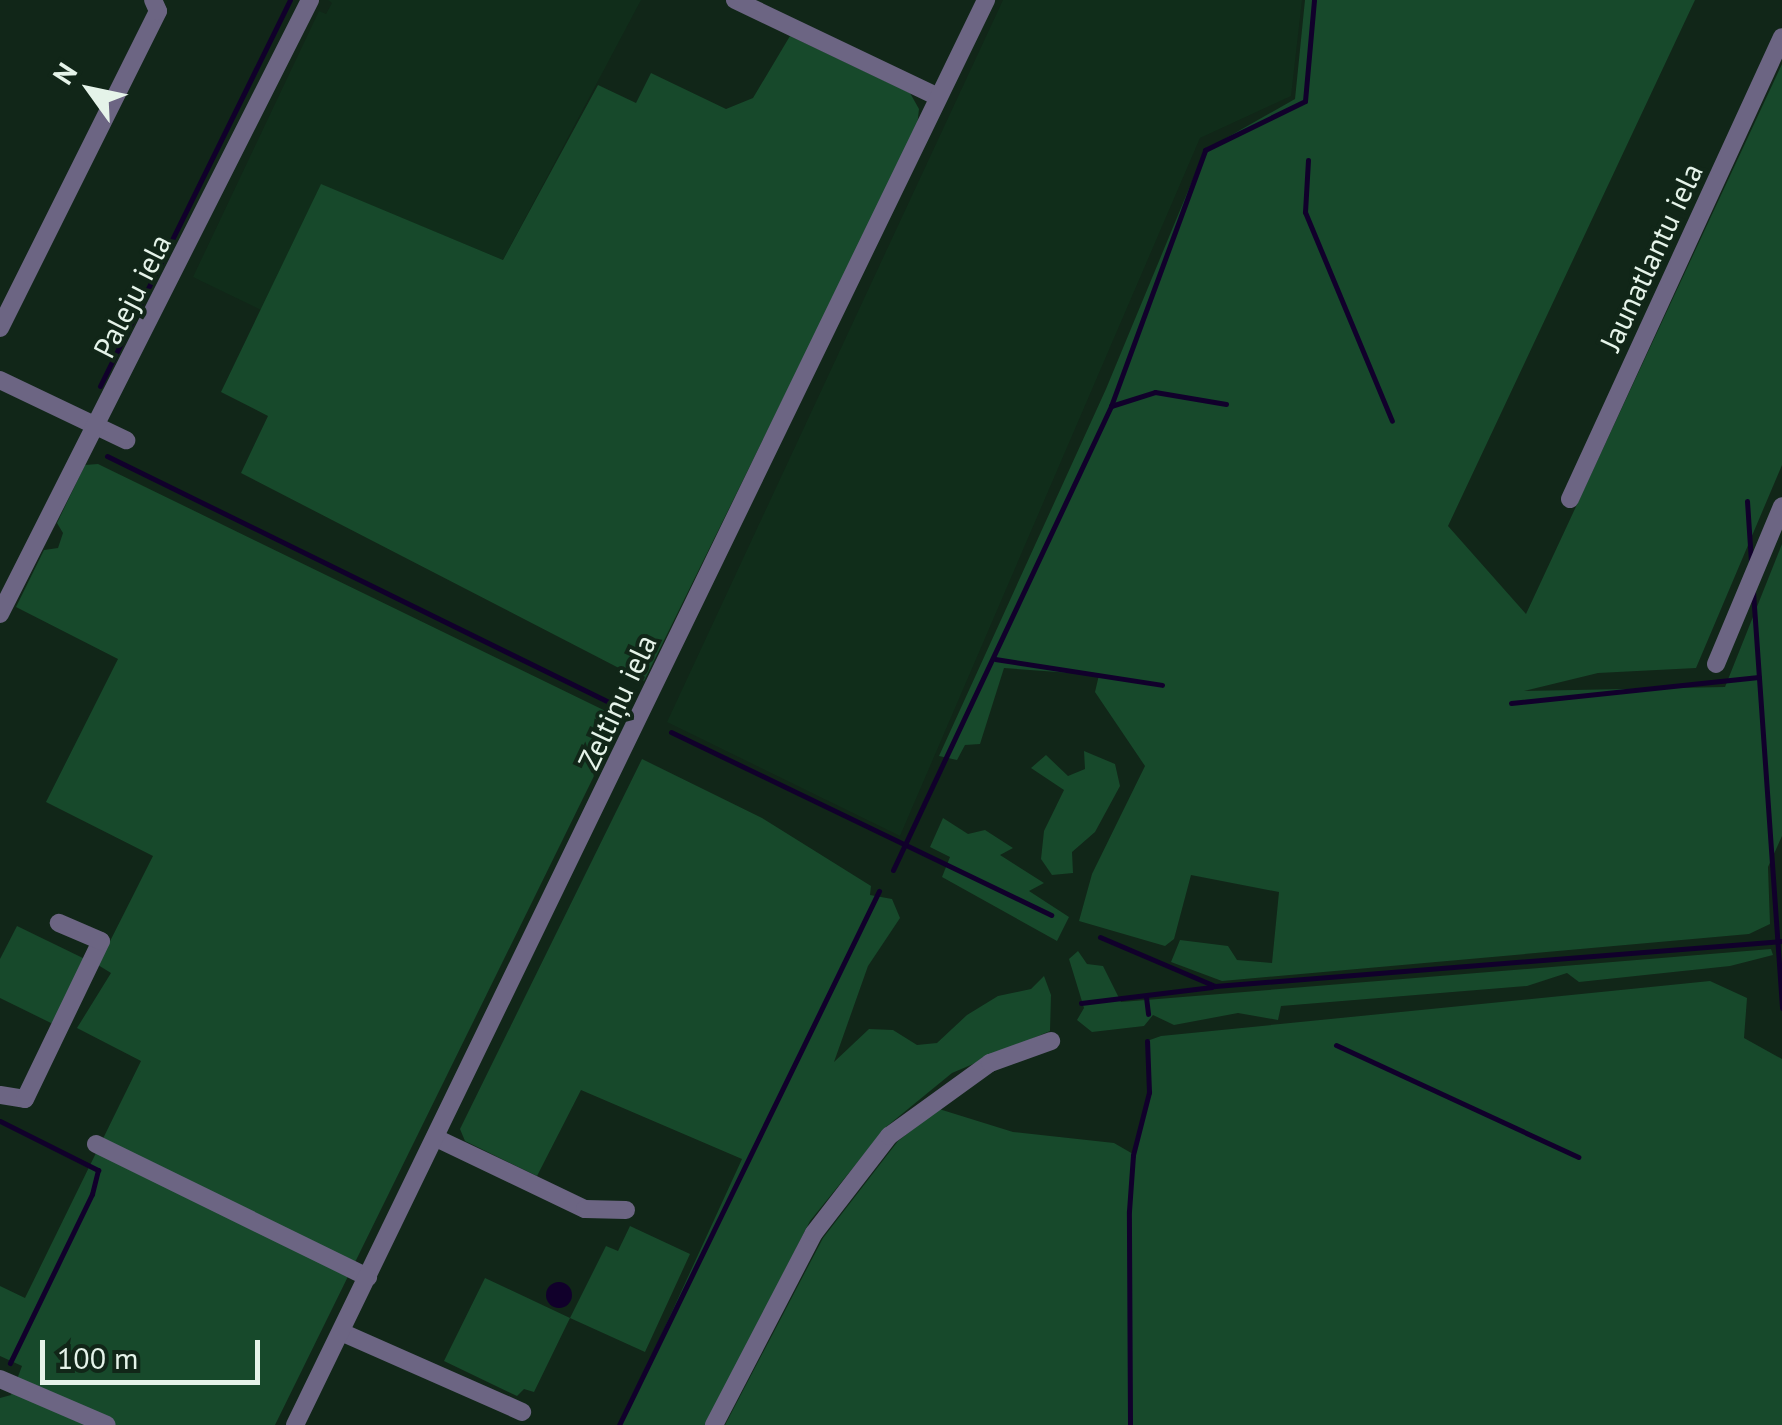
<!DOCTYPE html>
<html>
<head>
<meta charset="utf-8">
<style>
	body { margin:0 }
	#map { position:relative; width:1782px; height:1425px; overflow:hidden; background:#112618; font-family:"PT Sans",sans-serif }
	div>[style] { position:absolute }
	.built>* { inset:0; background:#102d1a }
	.green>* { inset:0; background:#17492b }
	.water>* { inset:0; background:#11002b }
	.round { border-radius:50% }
	.stream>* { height:5px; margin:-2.5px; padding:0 2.5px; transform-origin:2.5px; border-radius:2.5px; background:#11002b }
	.minor>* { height:18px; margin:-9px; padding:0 9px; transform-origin:9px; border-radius:9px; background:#6c6583 }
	span { translate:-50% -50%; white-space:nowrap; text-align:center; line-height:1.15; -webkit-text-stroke:8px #112618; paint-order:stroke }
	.street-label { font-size:30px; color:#e5f3e9 }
	.north { position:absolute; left:40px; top:40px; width:100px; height:100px; -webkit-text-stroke:8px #112618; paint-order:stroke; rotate:303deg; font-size:28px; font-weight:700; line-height:40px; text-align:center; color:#e5f3e9 }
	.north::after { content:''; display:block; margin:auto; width:35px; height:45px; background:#e5f3e9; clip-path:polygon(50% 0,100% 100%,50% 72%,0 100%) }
	.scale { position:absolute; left:40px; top:1340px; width:220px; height:45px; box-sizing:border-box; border:5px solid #e5f3e9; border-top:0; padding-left:12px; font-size:30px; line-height:35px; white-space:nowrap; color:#e5f3e9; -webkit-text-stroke:8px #112618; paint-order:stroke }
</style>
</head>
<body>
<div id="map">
	<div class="built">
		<i style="clip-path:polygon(328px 0,641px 0,503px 260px,321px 185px,261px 310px,193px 277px,319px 11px,326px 14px,332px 3px)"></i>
		<i style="clip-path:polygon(1003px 0,1302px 0,1291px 96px,1200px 138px,900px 836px,667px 722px)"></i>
	</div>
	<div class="green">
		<i style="clip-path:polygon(1305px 0,1695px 0,1448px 526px,1526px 614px,1782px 64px,1782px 465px,1696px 668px,1598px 673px,1524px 691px,1725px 687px,1782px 544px,1782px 836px,1768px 867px,1770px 924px,1749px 934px,1222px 981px,1171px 962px,1180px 940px,1228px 946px,1237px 960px,1272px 963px,1279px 892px,1191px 875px,1174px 939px,1165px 946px,1079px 921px,1092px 874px,1145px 766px,1095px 692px,1099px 675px,1004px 668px,980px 744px,965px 745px,957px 760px,939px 756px,1106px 389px,1205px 150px,1295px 99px)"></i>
		<i style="clip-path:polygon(790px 36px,910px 93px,919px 109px,917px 127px,644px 681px,241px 473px,268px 416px,221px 392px,321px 184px,503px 260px,598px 85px,636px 103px,651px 73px,726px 109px,753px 98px)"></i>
		<i style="clip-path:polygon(98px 464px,622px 719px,275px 1425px,0 1425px,0 1398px,11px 1395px,22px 1366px,0 1356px,0 1286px,25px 1298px,141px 1061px,77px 1028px,111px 973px,98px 965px,153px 856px,46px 802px,118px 659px,16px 607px,44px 550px,58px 548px,63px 533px,57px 523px,85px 465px)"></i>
		<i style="clip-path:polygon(1084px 751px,1115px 764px,1120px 786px,1095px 832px,1072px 852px,1073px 873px,1052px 875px,1041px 859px,1044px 831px,1064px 790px,1031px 768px,1046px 755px,1068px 776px,1085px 769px)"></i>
		<i style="clip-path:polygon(642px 759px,762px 818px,871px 886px,870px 895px,892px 899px,900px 918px,868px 966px,834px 1062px,869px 1029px,893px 1030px,917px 1045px,937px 1043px,967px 1015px,998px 996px,1031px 989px,1044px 976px,1051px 995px,1050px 1031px,952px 1073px,886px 1127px,810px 1221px,706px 1425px,620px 1425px,742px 1159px,581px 1090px,537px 1176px,465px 1141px,460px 1129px)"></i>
		<i style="clip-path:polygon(943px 818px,968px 834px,985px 830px,1013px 848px,1000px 855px,1044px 883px,1029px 891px,1069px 917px,1057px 941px,942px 877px,950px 857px,930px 847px)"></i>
		<i style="clip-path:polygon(17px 926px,87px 960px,53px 1024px,0 998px,0 959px)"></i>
		<i style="clip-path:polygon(1771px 949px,1773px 955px,1730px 966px,1579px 982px,1567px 973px,1527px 986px,1281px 1006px,1278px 1020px,1238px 1013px,1174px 1025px,1153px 1015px,1144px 1026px,1092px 1032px,1077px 1020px,1084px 1008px,1069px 959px,1078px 951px,1087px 964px,1103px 966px,1121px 1002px)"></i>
		<i style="clip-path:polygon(1710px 981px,1747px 998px,1744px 1038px,1782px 1059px,1782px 1425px,725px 1425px,823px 1238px,898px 1141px,939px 1109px,1013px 1132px,1114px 1143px,1133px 1154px,1149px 1092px,1147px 1041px,1161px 1036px)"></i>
		<i style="clip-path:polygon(630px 1226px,690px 1254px,645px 1352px,570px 1318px,534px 1392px,524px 1389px,517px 1396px,444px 1361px,485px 1278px,570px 1318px,606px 1246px,618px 1251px)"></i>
	</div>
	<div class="water">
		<i class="round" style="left:546px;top:1282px;width:26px;height:26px"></i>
	</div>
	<div class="stream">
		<i style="left:1308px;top:160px;width:52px;rotate:93.3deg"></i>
		<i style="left:1305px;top:212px;width:226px;rotate:67.4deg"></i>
		<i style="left:100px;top:386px;width:430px;rotate:-63.8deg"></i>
		<i style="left:1111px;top:406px;width:46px;rotate:-17.7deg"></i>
		<i style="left:1155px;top:392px;width:72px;rotate:9.6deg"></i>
		<i style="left:107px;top:456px;width:572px;rotate:26.12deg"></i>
		<i style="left:1747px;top:501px;width:60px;rotate:86.2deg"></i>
		<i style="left:1753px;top:592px;width:417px;rotate:86deg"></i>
		<i style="left:995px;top:659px;width:169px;rotate:8.8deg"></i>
		<i style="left:1511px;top:703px;width:249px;rotate:-6deg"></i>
		<i style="left:671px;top:732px;width:422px;rotate:25.7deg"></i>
		<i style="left:893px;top:870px;width:513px;rotate:-64.83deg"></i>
		<i style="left:1111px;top:406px;width:273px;rotate:-69.8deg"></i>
		<i style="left:1205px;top:150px;width:111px;rotate:-26.1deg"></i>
		<i style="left:1305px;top:101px;width:101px;rotate:-84.9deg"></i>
		<i style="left:1100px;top:937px;width:125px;rotate:23.1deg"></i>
		<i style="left:1215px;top:986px;width:569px;rotate:-4.54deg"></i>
		<i style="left:1146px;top:997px;width:17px;rotate:83deg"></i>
		<i style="left:1081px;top:1003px;width:132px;rotate:-7deg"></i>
		<i style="left:1336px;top:1045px;width:267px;rotate:24.8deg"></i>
		<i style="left:0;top:1121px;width:110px;rotate:26.6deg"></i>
		<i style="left:98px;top:1170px;width:25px;rotate:104deg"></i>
		<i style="left:92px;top:1194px;width:188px;rotate:115.9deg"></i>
		<i style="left:619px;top:1425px;width:594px;rotate:-64.04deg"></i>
		<i style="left:1130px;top:1425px;width:214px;rotate:-90.3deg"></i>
		<i style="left:1129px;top:1211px;width:56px;rotate:-85.9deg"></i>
		<i style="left:1133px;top:1155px;width:65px;rotate:-75.7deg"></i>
		<i style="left:1149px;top:1092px;width:51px;rotate:-92.2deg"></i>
	</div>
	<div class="minor">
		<i style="left:735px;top:0;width:225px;rotate:25.5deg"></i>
		<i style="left:0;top:328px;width:354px;rotate:-63.5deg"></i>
		<i style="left:158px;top:11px;width:12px;rotate:-114deg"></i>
		<i style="left:0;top:380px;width:140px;rotate:25.5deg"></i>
		<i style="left:1570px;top:499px;width:508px;rotate:-65.35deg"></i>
		<i style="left:0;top:614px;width:688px;rotate:-63.21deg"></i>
		<i style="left:1716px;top:664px;width:171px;rotate:-67.3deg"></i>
		<i style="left:0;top:1095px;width:25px;rotate:9deg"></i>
		<i style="left:25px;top:1099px;width:175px;rotate:-64.3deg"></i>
		<i style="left:101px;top:941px;width:46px;rotate:-156.8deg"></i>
		<i style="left:436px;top:1138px;width:165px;rotate:25.5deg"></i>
		<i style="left:585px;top:1209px;width:41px;rotate:1.4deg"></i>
		<i style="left:96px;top:1144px;width:303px;rotate:26.1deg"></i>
		<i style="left:341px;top:1332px;width:198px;rotate:23.8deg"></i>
		<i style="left:0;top:1379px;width:116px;rotate:23.3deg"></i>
		<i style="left:295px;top:1425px;width:1584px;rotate:-64.13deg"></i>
		<i style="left:714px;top:1425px;width:216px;rotate:-62.5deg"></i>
		<i style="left:814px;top:1233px;width:123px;rotate:-52.3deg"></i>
		<i style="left:889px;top:1136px;width:125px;rotate:-35.9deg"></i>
		<i style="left:990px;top:1063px;width:65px;rotate:-19.8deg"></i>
	</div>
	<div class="street-label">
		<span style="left:1651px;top:257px;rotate:-65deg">Jaunatlantu iela</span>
		<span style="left:132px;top:296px;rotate:-63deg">Paleju iela</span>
		<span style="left:617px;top:702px;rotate:-65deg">Zeltiņu iela</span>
	</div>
	<div class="north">N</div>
	<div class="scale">100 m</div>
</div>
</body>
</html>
